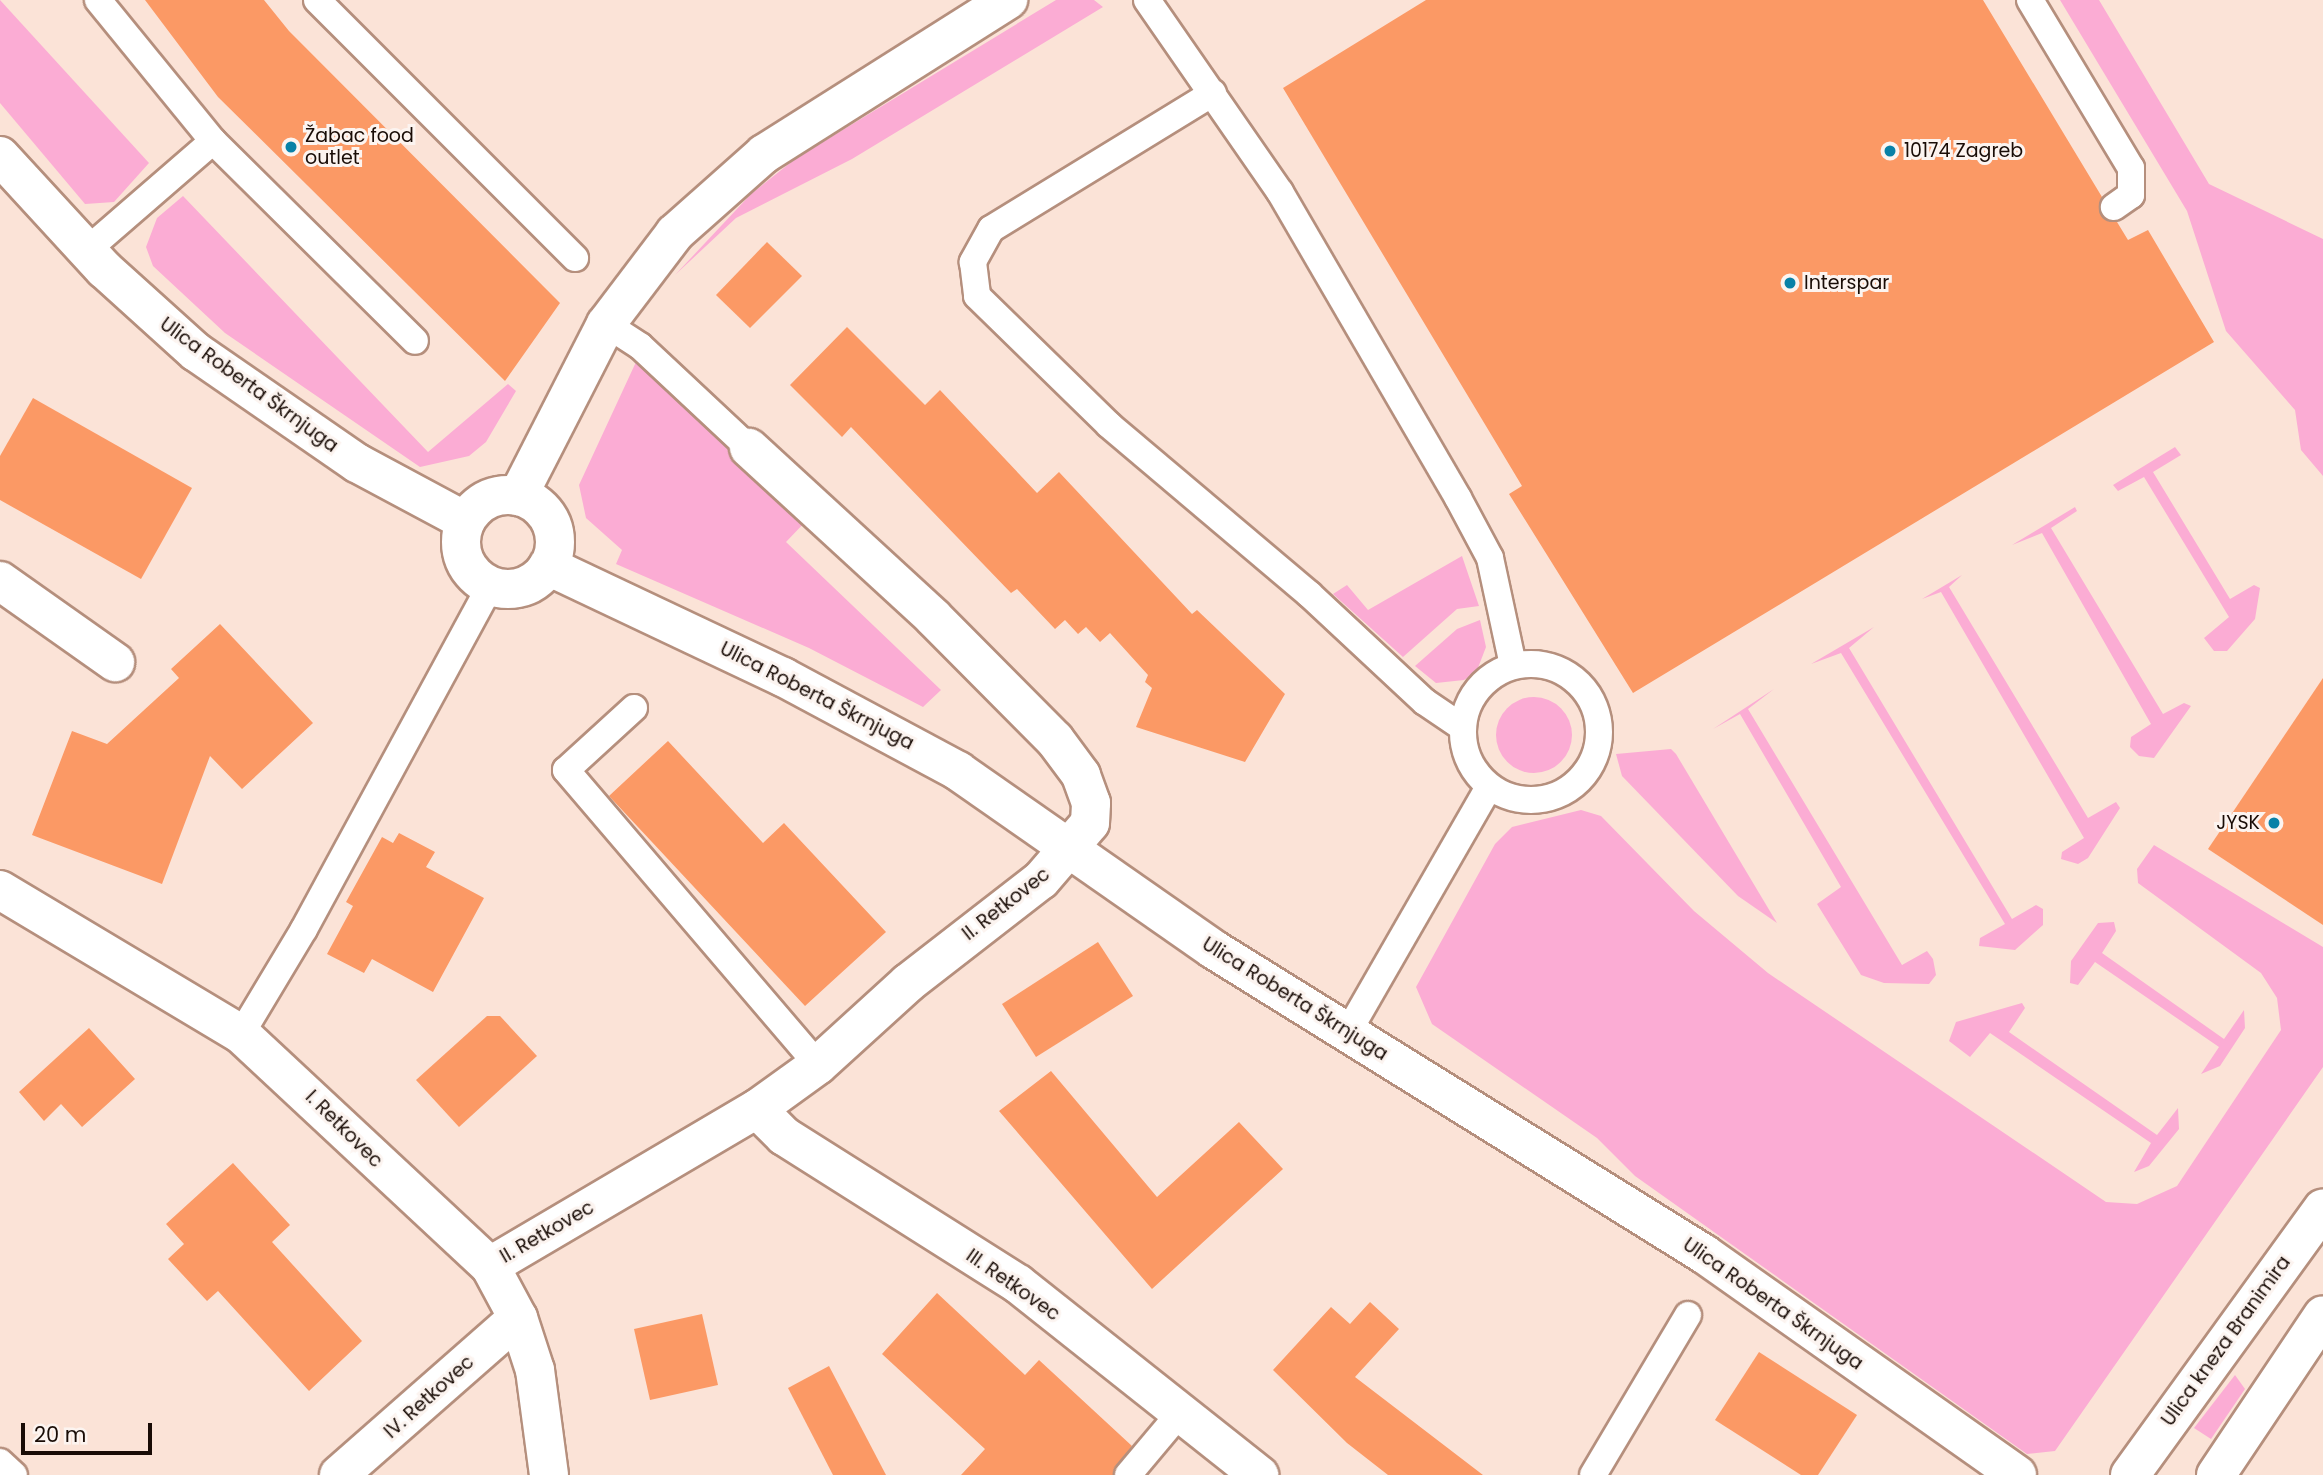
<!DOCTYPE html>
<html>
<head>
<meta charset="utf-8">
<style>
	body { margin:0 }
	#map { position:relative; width:2323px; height:1475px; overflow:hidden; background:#fbe3d7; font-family:Poppins,sans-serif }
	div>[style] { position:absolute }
	.green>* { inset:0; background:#fbacd4 }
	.round { border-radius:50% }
	.building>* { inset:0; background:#fb9965 }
	.roads { filter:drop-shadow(2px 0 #b58f7d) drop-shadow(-2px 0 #b58f7d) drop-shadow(0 2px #b58f7d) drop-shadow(0 -2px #b58f7d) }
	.lane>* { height:26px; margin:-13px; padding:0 13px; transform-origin:13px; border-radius:13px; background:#fff }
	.lane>.ring { margin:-13px; padding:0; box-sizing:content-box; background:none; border:26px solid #fff; border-radius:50% }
	.street>* { height:38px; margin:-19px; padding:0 19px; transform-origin:19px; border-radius:19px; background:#fff }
	.street>.ring { margin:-19px; padding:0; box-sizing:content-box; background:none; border:38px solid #fff; border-radius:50% }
	.secondary>* { height:38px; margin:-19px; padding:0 19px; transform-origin:19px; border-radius:19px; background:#fff }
	.dots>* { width:19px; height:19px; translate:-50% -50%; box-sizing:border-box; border:4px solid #fcf4f0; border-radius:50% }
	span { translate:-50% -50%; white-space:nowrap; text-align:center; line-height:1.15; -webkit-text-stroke:6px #fcf4f0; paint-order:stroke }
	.poi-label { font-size:19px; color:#190c06 }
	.left { translate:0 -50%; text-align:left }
	.right { translate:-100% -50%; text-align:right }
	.street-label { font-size:19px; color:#190c06 }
	.scale { position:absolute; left:21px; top:1423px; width:131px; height:32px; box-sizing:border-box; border:4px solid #190c06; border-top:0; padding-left:9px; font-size:21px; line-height:24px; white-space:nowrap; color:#190c06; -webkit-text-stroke:5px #fcf4f0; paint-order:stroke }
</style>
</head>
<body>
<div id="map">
	<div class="green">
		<i style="clip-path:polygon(0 0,149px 163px,114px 202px,85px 204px,0 103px)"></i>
		<i style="clip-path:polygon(1056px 0,1094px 0,1103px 7px,852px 159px,736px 218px,675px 275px,751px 194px,795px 159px)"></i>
		<i style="clip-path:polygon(2060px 0,2099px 0,2209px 184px,2323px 239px,2323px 476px,2301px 450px,2295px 410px,2226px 331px,2187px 211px)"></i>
		<i style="clip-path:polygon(183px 196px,428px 452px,508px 384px,516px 391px,486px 442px,469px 456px,420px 467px,225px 333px,153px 266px,146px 247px,157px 218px)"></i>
		<i style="clip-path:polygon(636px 362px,807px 520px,786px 542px,941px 690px,923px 707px,809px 648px,616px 564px,622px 550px,586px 518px,579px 485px)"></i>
		<i style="clip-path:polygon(2175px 447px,2181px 455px,2153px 472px,2230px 599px,2254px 585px,2260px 588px,2255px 619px,2227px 651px,2214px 651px,2204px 638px,2229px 617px,2144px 477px,2118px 491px,2113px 485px)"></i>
		<i style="clip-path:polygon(2075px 507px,2077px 511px,2051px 528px,2163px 714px,2184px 703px,2191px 706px,2154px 758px,2139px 756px,2130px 747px,2131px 737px,2151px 724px,2042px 533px,2012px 545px)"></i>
		<i style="clip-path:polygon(1462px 556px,1479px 606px,1457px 609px,1403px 657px,1333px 594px,1347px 585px,1368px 610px)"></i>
		<i style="clip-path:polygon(1962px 575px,1949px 587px,2088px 818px,2116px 802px,2120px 808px,2088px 858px,2078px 864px,2061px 859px,2062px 852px,2084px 838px,1941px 592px,1922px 599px)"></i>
		<i style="clip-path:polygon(1480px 620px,1486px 647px,1476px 673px,1464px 680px,1436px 683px,1415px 666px,1457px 629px)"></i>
		<i style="clip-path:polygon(1874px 627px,1849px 648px,2012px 919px,2036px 905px,2043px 909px,2043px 925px,2015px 950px,1979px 946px,1980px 938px,2005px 924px,1841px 653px,1811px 664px)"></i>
		<i style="clip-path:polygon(1774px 689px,1748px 709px,1902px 965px,1927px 951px,1933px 959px,1936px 975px,1929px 984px,1884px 983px,1861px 975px,1817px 904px,1841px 887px,1740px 714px,1713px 729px)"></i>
		<i class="round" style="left:1496px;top:697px;width:76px;height:76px"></i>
		<i style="clip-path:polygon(1671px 749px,1676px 754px,1777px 923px,1738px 896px,1622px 776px,1616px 754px)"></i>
		<i style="clip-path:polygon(1581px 810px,1601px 816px,1694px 911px,1768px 973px,2106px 1202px,2137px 1204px,2177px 1186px,2281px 1030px,2277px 998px,2261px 973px,2138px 883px,2137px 869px,2154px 845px,2323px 947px,2323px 1067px,2055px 1451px,2027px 1454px,1635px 1176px,1597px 1138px,1432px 1024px,1416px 987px,1495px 844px,1512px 827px)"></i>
		<i style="clip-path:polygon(2114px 922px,2116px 931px,2102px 953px,2224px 1039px,2244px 1010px,2245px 1028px,2220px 1066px,2201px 1074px,2219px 1047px,2095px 962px,2078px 985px,2070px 983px,2071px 961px,2098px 923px)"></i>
		<i style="clip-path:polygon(2022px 1003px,2025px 1008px,2009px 1032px,2157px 1135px,2178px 1108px,2179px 1129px,2149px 1166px,2134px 1172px,2151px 1143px,1990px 1033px,1970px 1057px,1949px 1041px,1956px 1022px)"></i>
		<i style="clip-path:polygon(2235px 1375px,2245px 1389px,2211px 1439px,2194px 1428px)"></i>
	</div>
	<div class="building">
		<i style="clip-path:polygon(145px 0,264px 0,289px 31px,560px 303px,505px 381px,218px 97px)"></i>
		<i style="clip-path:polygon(1426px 0,1983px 0,2102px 197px,2101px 215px,2117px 222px,2128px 240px,2148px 230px,2214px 342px,1633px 693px,1509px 494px,1522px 486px,1283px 88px)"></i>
		<i style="clip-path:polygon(767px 242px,802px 276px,750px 328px,716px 295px)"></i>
		<i style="clip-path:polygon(847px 327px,925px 405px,940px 390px,1037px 493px,1059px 472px,1192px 614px,1197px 610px,1285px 694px,1245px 762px,1136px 727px,1152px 688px,1145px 682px,1148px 675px,1110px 633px,1100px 642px,1086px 627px,1078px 634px,1065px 620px,1055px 629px,1017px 589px,1011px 593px,851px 427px,842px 437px,790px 385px)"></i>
		<i style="clip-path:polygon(33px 398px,192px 488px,141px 579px,0 500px,0 456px)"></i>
		<i style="clip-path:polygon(220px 624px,313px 723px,242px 789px,210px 756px,162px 884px,32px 835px,72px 731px,107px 744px,179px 678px,171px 669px)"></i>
		<i style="clip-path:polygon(2323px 678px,2323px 925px,2208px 849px)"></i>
		<i style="clip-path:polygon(668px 741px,763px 843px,784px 823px,886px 932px,805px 1006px,609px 796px)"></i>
		<i style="clip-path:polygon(399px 833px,435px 852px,426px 867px,484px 898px,433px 992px,372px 959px,364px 973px,327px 954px,353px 906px,346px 902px,382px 837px,393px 843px)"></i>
		<i style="clip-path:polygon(1098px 942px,1133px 996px,1036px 1057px,1002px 1004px)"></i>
		<i style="clip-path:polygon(487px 1016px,500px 1016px,537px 1056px,459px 1127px,416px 1080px)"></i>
		<i style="clip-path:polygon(89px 1028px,135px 1079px,82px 1127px,61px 1104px,44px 1121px,19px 1092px)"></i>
		<i style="clip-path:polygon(1051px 1071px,1157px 1197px,1239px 1122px,1283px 1169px,1152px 1289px,999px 1111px)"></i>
		<i style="clip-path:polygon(233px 1163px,290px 1225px,272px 1242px,362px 1341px,309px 1391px,218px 1291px,207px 1301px,168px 1259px,184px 1244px,166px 1224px)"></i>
		<i style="clip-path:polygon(937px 1293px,1025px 1375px,1039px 1360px,1132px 1446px,1113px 1475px,961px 1475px,985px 1449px,882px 1354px)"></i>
		<i style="clip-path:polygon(1370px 1302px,1399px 1329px,1355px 1377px,1483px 1475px,1388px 1475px,1347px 1443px,1273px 1370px,1331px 1307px,1350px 1324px)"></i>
		<i style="clip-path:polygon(702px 1314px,718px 1385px,650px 1400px,634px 1329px)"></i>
		<i style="clip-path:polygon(1759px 1352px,1857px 1415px,1818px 1475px,1801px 1475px,1715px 1420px)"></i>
		<i style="clip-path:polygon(829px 1366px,886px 1475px,833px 1475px,788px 1388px)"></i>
	</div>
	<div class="roads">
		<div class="lane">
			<i style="left:98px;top:0;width:182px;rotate:50.8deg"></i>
			<i style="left:213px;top:141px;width:284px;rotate:44.7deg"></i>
			<i style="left:317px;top:0;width:365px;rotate:45deg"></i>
			<i style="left:1147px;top:0;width:234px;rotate:55.3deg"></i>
			<i style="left:1280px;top:192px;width:354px;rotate:59.8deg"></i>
			<i style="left:1458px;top:498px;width:68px;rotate:61.9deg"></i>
			<i style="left:1490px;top:558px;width:109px;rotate:77.9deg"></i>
			<i style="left:2030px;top:0;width:196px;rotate:59deg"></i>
			<i style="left:2131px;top:168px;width:27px;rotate:90deg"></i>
			<i style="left:2131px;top:195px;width:21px;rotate:145deg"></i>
			<i style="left:1213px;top:93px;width:260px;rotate:148.5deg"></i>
			<i style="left:991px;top:229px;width:38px;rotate:119deg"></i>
			<i style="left:973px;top:262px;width:34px;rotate:83deg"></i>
			<i style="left:977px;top:296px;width:185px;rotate:44.3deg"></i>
			<i style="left:1109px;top:425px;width:262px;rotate:40.2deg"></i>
			<i style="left:1309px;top:594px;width:158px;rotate:43deg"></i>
			<i style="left:1425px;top:702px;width:45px;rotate:34deg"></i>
			<i style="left:86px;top:251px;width:168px;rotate:-40.9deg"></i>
			<i style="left:606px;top:324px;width:40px;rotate:32.9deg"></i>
			<i style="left:640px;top:346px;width:149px;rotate:43.1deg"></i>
			<i class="ring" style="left:1463px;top:664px;width:110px;height:110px"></i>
			<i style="left:634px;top:708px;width:92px;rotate:137.6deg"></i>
			<i style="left:566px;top:770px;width:388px;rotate:49.5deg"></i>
			<i style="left:1348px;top:1032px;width:283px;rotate:-60.1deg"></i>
			<i style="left:241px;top:1034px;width:122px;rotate:-59deg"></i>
			<i style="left:304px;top:929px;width:390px;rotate:-61.5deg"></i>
			<i style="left:0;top:1462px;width:19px;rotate:43deg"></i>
			<i style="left:1128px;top:1475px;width:81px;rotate:-50deg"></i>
			<i style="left:1593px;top:1475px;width:186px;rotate:-59.3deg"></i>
		</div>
		<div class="street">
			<i style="left:0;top:156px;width:154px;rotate:47.4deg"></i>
			<i style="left:104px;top:269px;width:124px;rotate:42.1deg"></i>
			<i style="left:196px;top:352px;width:196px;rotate:34.6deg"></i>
			<i style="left:357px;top:463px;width:123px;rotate:28.2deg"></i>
			<i class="ring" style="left:461px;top:495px;width:56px;height:56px"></i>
			<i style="left:518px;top:496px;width:193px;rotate:-62.9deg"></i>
			<i style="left:606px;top:324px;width:114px;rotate:-52.8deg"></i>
			<i style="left:675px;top:233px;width:119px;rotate:-41.6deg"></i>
			<i style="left:764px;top:154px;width:289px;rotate:-32.3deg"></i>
			<i style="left:548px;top:566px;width:260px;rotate:25.3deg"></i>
			<i style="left:783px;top:677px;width:199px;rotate:28.2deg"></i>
			<i style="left:958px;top:771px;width:311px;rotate:34.9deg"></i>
			<i style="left:1213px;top:949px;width:578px;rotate:31.85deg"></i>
			<i style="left:1704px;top:1254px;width:383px;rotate:35.2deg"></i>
			<i style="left:0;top:581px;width:141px;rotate:35.2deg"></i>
			<i style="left:0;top:890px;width:281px;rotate:30.9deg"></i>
			<i style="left:241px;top:1034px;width:340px;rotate:43deg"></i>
			<i style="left:490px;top:1266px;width:59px;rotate:61.7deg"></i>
			<i style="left:518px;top:1318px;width:55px;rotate:71.9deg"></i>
			<i style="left:535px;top:1370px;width:106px;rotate:82.4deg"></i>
			<i style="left:757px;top:1109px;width:38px;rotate:45deg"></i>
			<i style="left:784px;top:1136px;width:277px;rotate:32.3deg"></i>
			<i style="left:1018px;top:1284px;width:308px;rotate:38.4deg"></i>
			<i style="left:490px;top:1266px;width:310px;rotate:-30.5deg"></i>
			<i style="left:757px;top:1109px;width:75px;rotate:-35.8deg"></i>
			<i style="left:818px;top:1065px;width:122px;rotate:-42.3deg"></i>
			<i style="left:908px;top:983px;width:168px;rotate:-37.8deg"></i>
			<i style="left:1041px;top:880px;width:75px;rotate:-49.3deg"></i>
			<i style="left:1090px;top:823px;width:20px;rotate:-87deg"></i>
			<i style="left:1091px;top:803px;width:30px;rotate:-110deg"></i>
			<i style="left:1081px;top:775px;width:44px;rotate:-126.6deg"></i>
			<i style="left:1055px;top:740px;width:173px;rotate:-134.8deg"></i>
			<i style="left:933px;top:617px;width:250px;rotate:-137.4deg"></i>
			<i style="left:339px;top:1475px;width:238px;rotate:-41.3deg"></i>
		</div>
		<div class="secondary">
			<i style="left:2130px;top:1475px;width:329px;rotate:-54.1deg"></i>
			<i style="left:2216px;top:1475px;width:192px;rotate:-56.2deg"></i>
		</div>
	</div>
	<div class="dots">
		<i style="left:291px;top:147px;background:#0981a7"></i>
		<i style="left:1890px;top:151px;background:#0981a7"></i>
		<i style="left:1790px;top:283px;background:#0981a7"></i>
		<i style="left:2274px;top:823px;background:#0981a7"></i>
	</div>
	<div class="poi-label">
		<span class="left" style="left:305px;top:147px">Žabac food<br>outlet</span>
		<span class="left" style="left:1904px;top:151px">10174 Zagreb</span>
		<span class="left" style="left:1804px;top:283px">Interspar</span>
		<span class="right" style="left:2260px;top:823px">JYSK</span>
	</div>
	<div class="street-label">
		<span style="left:249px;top:385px;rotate:36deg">Ulica Roberta Škrnjuga</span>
		<span style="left:817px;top:696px;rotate:27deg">Ulica Roberta Škrnjuga</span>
		<span style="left:1006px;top:904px;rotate:-38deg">II. Retkovec</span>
		<span style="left:1295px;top:999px;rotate:32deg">Ulica Roberta Škrnjuga</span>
		<span style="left:344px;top:1129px;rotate:45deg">I. Retkovec</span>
		<span style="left:547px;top:1232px;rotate:-30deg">II. Retkovec</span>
		<span style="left:1013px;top:1285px;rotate:35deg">III. Retkovec</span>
		<span style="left:1773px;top:1304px;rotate:35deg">Ulica Roberta Škrnjuga</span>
		<span style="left:2226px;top:1341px;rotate:-54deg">Ulica kneza Branimira</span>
		<span style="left:429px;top:1397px;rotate:-42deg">IV. Retkovec</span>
	</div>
	<div class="scale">20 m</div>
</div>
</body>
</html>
